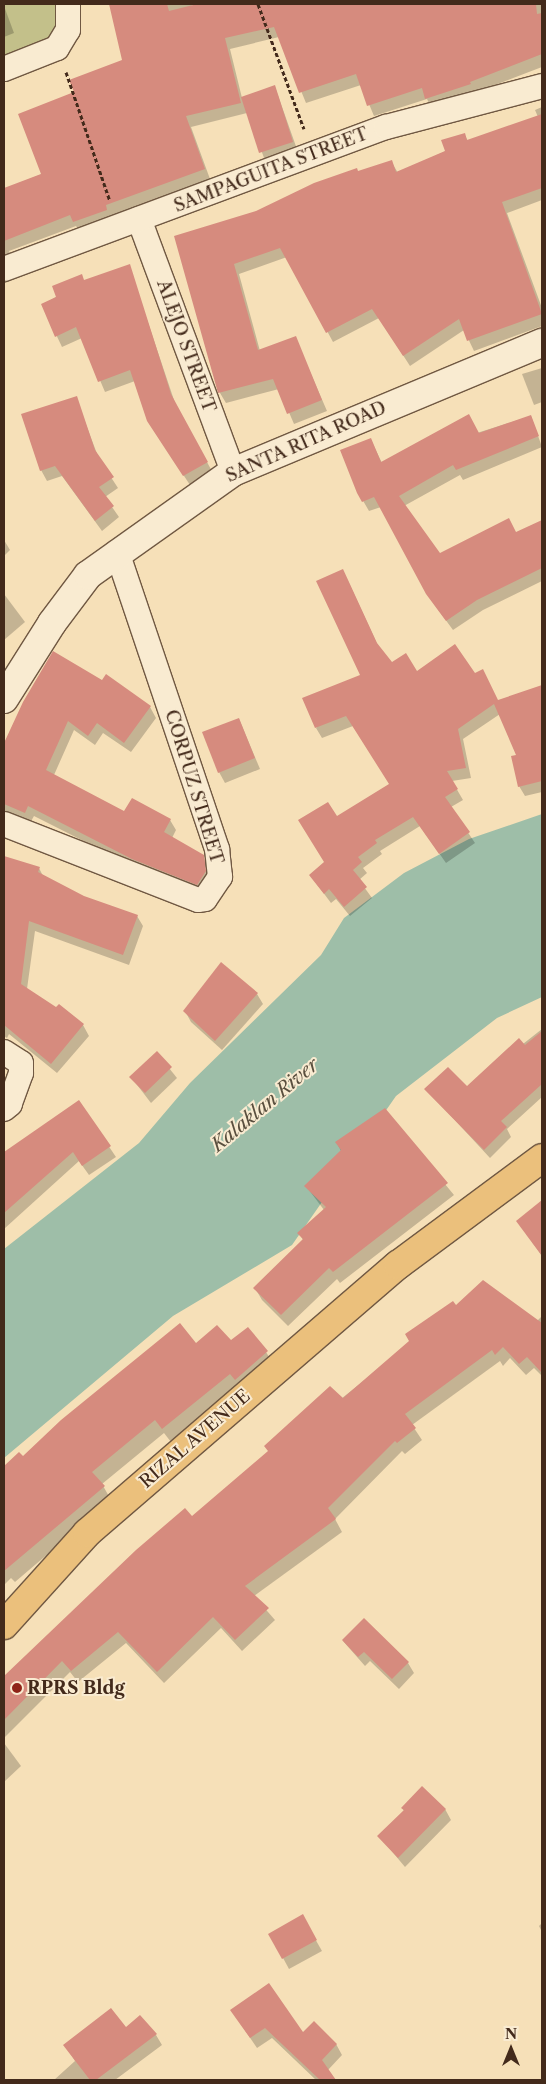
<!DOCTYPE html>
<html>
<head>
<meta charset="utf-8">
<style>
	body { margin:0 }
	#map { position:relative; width:546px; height:2084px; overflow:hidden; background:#f6e0b8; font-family:"Libre Caslon Text",serif }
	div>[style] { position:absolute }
	.green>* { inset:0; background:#c3c08a }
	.water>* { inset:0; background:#9ebea8 }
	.shadow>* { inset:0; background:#0003 }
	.building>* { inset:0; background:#d68b7e }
	.path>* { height:3px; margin-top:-1.5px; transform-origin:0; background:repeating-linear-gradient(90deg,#432a1b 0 4px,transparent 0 6.5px) }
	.roads { filter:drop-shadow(1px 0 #705842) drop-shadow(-1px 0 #705842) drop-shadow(0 1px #705842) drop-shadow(0 -1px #705842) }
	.minor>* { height:24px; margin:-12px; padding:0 12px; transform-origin:12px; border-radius:12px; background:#f9ebd1 }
	.secondary>* { height:28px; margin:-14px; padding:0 14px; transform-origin:14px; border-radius:14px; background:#f9ebd1 }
	.trunk>* { height:28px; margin:-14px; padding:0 14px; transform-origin:14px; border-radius:14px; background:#ebc07c }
	.dots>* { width:14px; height:14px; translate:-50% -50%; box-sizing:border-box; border:2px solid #f9ebd1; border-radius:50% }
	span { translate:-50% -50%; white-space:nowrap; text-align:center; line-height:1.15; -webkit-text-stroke:4px #f9ebd1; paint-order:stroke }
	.street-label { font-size:18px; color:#432a1b }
	.poi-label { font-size:18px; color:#432a1b; font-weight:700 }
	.left { translate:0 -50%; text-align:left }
	.water-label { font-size:19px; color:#5a4f3e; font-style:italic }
	.frame { position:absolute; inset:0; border:5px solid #432a1b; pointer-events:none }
	.north { position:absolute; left:486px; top:2024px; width:50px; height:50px; -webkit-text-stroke:4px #f9ebd1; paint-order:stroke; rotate:0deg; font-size:14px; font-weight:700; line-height:20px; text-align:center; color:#432a1b }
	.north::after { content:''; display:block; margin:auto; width:18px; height:22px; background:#432a1b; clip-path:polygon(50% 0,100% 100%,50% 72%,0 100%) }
</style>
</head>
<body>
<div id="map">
	<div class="green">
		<i style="clip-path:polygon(4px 4px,68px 4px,68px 30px,4px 69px)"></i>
	</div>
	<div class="water">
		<i style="clip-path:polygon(542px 814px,542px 997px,497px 1018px,396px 1096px,292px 1245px,173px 1316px,4px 1458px,4px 1249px,139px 1143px,190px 1083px,321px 955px,344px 918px,404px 873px,469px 839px)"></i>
	</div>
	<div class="shadow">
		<i style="clip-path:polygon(110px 4px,191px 4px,192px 6px,246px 4px,247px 7px,256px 4px,459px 4px,470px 38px,515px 23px,509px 4px,542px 4px,542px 67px,432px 109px,427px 99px,374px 116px,361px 85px,306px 103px,279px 37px,230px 49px,242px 98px,275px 87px,298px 152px,266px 163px,247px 113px,191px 127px,210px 179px,111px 216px,112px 220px,80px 232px,76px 226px,9px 251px,14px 263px,4px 268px,4px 189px,42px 174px,75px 93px,124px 61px)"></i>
		<i style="clip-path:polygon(4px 6px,14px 33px,4px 37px)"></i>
		<i style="clip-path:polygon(542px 107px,542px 200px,507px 213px,542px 308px,542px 326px,474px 351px,464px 330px,410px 366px,379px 318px,333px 342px,287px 257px,239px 274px,260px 351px,295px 337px,327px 411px,294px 424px,279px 389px,226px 403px,220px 393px,175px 237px,256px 212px,391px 161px,398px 173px,446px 151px,464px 134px,468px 141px,538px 117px,535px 110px)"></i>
		<i style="clip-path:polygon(129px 266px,176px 406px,213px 473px,190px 485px,155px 432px,135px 381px,105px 392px,82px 338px,62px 347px,42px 305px,84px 281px)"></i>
		<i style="clip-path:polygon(542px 368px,542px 402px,534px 405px,522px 374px)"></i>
		<i style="clip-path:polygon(76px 398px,99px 459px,118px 488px,105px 497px,119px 517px,102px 531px,62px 476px,47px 481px,41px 470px)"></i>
		<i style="clip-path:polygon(531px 416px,542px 447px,463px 480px,460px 475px,404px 506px,440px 555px,516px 533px,542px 522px,542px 581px,483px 610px,453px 630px,434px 604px,381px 507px,369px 511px,358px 492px,371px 440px,382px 463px)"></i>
		<i style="clip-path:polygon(4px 540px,10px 550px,4px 556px)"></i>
		<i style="clip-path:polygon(348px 581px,379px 648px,392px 663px,417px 673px,475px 675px,498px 702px,542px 686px,542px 792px,525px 796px,519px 786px,517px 756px,500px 714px,463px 739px,471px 778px,452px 781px,463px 800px,451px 807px,475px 843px,446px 863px,420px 826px,380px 851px,382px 854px,363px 868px,367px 873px,359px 880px,372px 898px,350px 916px,336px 899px,331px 903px,310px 875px,325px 862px,337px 817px,390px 784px,353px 726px,322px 738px,316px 728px,361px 675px)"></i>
		<i style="clip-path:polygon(4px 594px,25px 622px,4px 640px)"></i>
		<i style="clip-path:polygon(24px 702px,150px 707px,156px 718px,131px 752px,103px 733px,95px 745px,74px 730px,54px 775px,125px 813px,170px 820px,176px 830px,172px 838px,203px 856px,209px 867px,211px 882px,203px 895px,139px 869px,34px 816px,30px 823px,4px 811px,4px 744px)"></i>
		<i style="clip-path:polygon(239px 719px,260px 769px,225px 783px,219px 772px)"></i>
		<i style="clip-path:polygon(4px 857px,39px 868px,43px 876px,84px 897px,137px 916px,143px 926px,129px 965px,35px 931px,27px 989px,56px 1009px,59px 1005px,83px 1025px,89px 1036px,57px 1073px,9px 1034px,7px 1038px,4px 1036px)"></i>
		<i style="clip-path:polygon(257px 994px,263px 1004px,222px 1050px,191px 1022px,185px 1011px)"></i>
		<i style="clip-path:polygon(542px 1029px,542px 1097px,507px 1129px,511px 1137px,490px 1158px,426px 1089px,467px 1088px)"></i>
		<i style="clip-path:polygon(157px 1053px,177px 1078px,151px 1103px,131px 1077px)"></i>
		<i style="clip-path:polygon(79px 1102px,116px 1157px,89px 1175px,79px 1161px,4px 1229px,4px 1154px)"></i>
		<i style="clip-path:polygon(384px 1110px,454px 1195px,340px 1283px,337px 1279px,288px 1326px,262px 1300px,255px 1288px,303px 1240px,299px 1233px,324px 1210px,306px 1186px,341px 1151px,337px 1143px)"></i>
		<i style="clip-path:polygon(539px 1205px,542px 1209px,542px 1256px,517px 1221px)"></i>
		<i style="clip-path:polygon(456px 1307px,537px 1321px,542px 1316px,542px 1376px,534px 1368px,526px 1375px,510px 1358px,503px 1366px,500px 1361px,412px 1425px,422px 1440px,405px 1454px,402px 1451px,335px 1519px,342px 1532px,254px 1596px,275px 1620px,242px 1651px,221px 1628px,164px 1683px,126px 1643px,78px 1682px,70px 1672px,4px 1738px,4px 1677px,137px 1551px,192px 1518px)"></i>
		<i style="clip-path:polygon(231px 1342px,266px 1352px,274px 1365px,239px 1387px,171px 1442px,164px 1433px,102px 1484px,111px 1500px,15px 1582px,11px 1578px,4px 1585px,4px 1468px,19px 1454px,23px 1458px,196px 1344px)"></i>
		<i style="clip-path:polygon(343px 1641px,408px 1663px,414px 1673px,399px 1689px,370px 1661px,365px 1666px)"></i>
		<i style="clip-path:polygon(4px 1743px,21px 1766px,4px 1782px)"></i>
		<i style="clip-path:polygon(402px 1808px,445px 1809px,451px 1820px,405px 1867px,379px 1836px,404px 1811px)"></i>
		<i style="clip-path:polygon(302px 1916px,322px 1951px,289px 1969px,270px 1934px)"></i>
		<i style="clip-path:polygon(542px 1923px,542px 1932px,539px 1926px)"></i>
		<i style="clip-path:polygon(238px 2020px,336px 2044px,342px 2055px,328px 2070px,335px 2080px,316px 2080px,272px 2038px,257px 2048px)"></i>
		<i style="clip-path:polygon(126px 2029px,156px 2035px,162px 2045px,115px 2080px,54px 2080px,75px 2061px,65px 2045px)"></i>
	</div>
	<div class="building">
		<i style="clip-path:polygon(109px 4px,167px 4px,169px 11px,197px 4px,536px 4px,537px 14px,542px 13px,542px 54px,470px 82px,471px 84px,425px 99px,422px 88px,367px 106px,356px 74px,299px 93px,274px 27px,225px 38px,241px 103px,186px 116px,205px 169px,106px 205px,107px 210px,73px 222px,70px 215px,4px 241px,4px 188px,41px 174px,18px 114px,74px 92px,69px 80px,122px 60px)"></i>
		<i style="clip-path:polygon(275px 85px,293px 142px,259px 153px,241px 97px)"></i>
		<i style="clip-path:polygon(542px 114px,542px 188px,502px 202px,542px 314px,467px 341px,459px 319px,403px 356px,372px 309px,326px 333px,280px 248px,234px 264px,258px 350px,296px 336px,322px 400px,287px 414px,273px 379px,218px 393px,174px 236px,256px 211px,314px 183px,357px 168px,358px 171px,392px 160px,396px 172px,445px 151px,441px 140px,465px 133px,467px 140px)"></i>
		<i style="clip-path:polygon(130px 264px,171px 394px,208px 462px,183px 476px,147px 421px,130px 370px,98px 382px,76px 327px,55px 337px,41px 304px,56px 297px,52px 286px,82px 274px,84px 280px)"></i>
		<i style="clip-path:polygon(77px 396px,95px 450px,114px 477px,99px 487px,114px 506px,95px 521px,55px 466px,40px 471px,21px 414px)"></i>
		<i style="clip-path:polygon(469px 414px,479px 433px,531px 415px,539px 436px,456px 470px,453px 465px,399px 496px,440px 553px,509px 518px,516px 532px,542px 520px,542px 568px,477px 600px,446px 621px,426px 594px,374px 497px,362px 502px,357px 493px,340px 450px,371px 438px,381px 462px)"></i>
		<i style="clip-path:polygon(343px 569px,377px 643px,392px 662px,406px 653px,417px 671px,455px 644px,475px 673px,483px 669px,498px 700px,542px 685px,542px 781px,518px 787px,511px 756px,516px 755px,494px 704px,458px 729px,466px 768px,447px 771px,458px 789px,445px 797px,470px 832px,439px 854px,413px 817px,375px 840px,377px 843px,358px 857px,362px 862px,353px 870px,367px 887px,344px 907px,329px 889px,324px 894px,309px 875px,324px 862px,298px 820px,328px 802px,337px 816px,389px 784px,346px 716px,315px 728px,302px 698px,360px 675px,316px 581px)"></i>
		<i style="clip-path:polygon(53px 651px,102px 680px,106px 674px,151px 706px,124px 743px,97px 723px,88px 736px,68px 721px,46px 770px,124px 811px,132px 798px,171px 819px,164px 832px,204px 855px,206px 871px,197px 885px,132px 859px,28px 806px,25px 813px,4px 804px,4px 743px,23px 702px)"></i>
		<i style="clip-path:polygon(239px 718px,255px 758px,218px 773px,202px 732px)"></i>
		<i style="clip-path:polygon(4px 856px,40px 867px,38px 872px,84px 896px,138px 915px,123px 955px,29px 921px,21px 984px,56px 1007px,59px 1004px,84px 1024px,51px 1064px,4px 1025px)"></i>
		<i style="clip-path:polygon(221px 962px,258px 993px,215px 1041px,183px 1011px)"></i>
		<i style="clip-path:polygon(542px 1031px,542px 1084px,501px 1121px,507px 1127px,484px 1150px,424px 1089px,448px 1067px,467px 1086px,519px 1038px,525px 1045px)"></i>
		<i style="clip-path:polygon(157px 1051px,172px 1067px,145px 1093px,129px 1077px)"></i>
		<i style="clip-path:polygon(79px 1100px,111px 1146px,82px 1166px,73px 1152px,4px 1213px,4px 1152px)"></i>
		<i style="clip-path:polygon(385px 1108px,448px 1183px,333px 1272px,329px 1268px,281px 1315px,253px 1288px,303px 1239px,297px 1233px,326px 1207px,304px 1186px,341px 1150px,335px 1142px)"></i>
		<i style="clip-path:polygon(542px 1200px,542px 1256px,516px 1221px)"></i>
		<i style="clip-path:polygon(483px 1280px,542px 1323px,542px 1373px,527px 1357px,519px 1364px,503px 1347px,495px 1355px,492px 1350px,405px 1414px,416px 1428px,397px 1443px,395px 1441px,328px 1508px,336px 1519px,245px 1586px,269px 1608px,235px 1640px,213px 1617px,157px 1672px,118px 1632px,71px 1671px,62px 1661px,4px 1720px,4px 1676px,136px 1550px,185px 1508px,192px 1516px,268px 1451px,264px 1446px,330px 1386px,343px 1398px,409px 1341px,405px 1334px,453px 1301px,456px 1305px)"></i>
		<i style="clip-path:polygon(180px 1323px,196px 1343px,217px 1325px,231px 1340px,248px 1327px,268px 1351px,235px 1380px,230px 1374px,162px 1429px,155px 1420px,92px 1472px,105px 1486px,4px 1571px,4px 1466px,19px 1452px,23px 1456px,61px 1420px)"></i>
		<i style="clip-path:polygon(364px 1618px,409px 1662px,392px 1679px,364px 1652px,358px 1657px,342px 1640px)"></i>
		<i style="clip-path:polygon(422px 1786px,446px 1809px,398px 1858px,377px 1836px,404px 1810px,401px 1808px)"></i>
		<i style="clip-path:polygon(303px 1914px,317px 1940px,282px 1959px,268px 1934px)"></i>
		<i style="clip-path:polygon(269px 1983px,303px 2032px,314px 2021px,337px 2044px,322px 2060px,336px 2080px,320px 2080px,265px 2028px,250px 2038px,230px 2010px)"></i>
		<i style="clip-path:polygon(111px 2008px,126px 2027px,140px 2015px,157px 2034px,96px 2080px,90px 2080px,63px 2045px)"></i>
	</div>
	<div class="path">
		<i style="left:258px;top:4px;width:133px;rotate:69.8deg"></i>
		<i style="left:66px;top:72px;width:136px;rotate:71.2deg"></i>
	</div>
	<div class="roads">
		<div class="minor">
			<i style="left:4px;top:69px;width:57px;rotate:-21.6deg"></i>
			<i style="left:57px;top:48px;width:21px;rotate:-59deg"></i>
			<i style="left:68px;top:30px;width:26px;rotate:-90deg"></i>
			<i style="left:139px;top:219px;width:270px;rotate:69.6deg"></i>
			<i style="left:4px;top:269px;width:408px;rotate:-20.4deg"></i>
			<i style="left:386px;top:127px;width:161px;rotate:-14.7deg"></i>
			<i style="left:4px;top:824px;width:208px;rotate:21.4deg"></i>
			<i style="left:198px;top:900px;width:7px;rotate:-8deg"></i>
			<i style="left:205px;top:899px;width:27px;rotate:-56deg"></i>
			<i style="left:220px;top:877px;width:28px;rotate:-96deg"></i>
			<i style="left:217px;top:849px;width:313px;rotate:-108.6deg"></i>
			<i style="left:4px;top:1052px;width:20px;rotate:33deg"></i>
			<i style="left:21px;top:1063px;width:10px;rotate:90deg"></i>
			<i style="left:21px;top:1073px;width:33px;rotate:110deg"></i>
			<i style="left:10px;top:1104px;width:8px;rotate:140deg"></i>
		</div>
		<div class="secondary">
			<i style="left:4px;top:699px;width:90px;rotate:-57.7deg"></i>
			<i style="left:52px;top:623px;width:60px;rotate:-53.1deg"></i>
			<i style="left:88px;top:575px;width:178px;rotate:-35.4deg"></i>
			<i style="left:233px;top:472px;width:335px;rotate:-22.7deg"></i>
		</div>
		<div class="trunk">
			<i style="left:4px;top:1625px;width:124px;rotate:-47.9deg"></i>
			<i style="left:87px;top:1533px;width:411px;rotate:-40.8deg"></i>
			<i style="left:398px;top:1265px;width:179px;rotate:-36.6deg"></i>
		</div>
	</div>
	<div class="dots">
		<i style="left:17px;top:1688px;background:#8f2418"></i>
	</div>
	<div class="street-label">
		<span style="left:271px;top:170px;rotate:-21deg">SAMPAGUITA STREET</span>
		<span style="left:186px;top:346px;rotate:70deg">ALEJO STREET</span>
		<span style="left:306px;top:442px;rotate:-24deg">SANTA RITA ROAD</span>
		<span style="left:194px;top:787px;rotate:73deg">CORPUZ STREET</span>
		<span style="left:195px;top:1439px;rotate:-41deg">RIZAL AVENUE</span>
	</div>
	<div class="poi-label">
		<span class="left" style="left:27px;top:1688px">RPRS Bldg</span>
	</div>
	<div class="water-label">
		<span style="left:265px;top:1105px;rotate:-40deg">Kalaklan River</span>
	</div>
	<div class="frame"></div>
	<div class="north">N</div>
</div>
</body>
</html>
